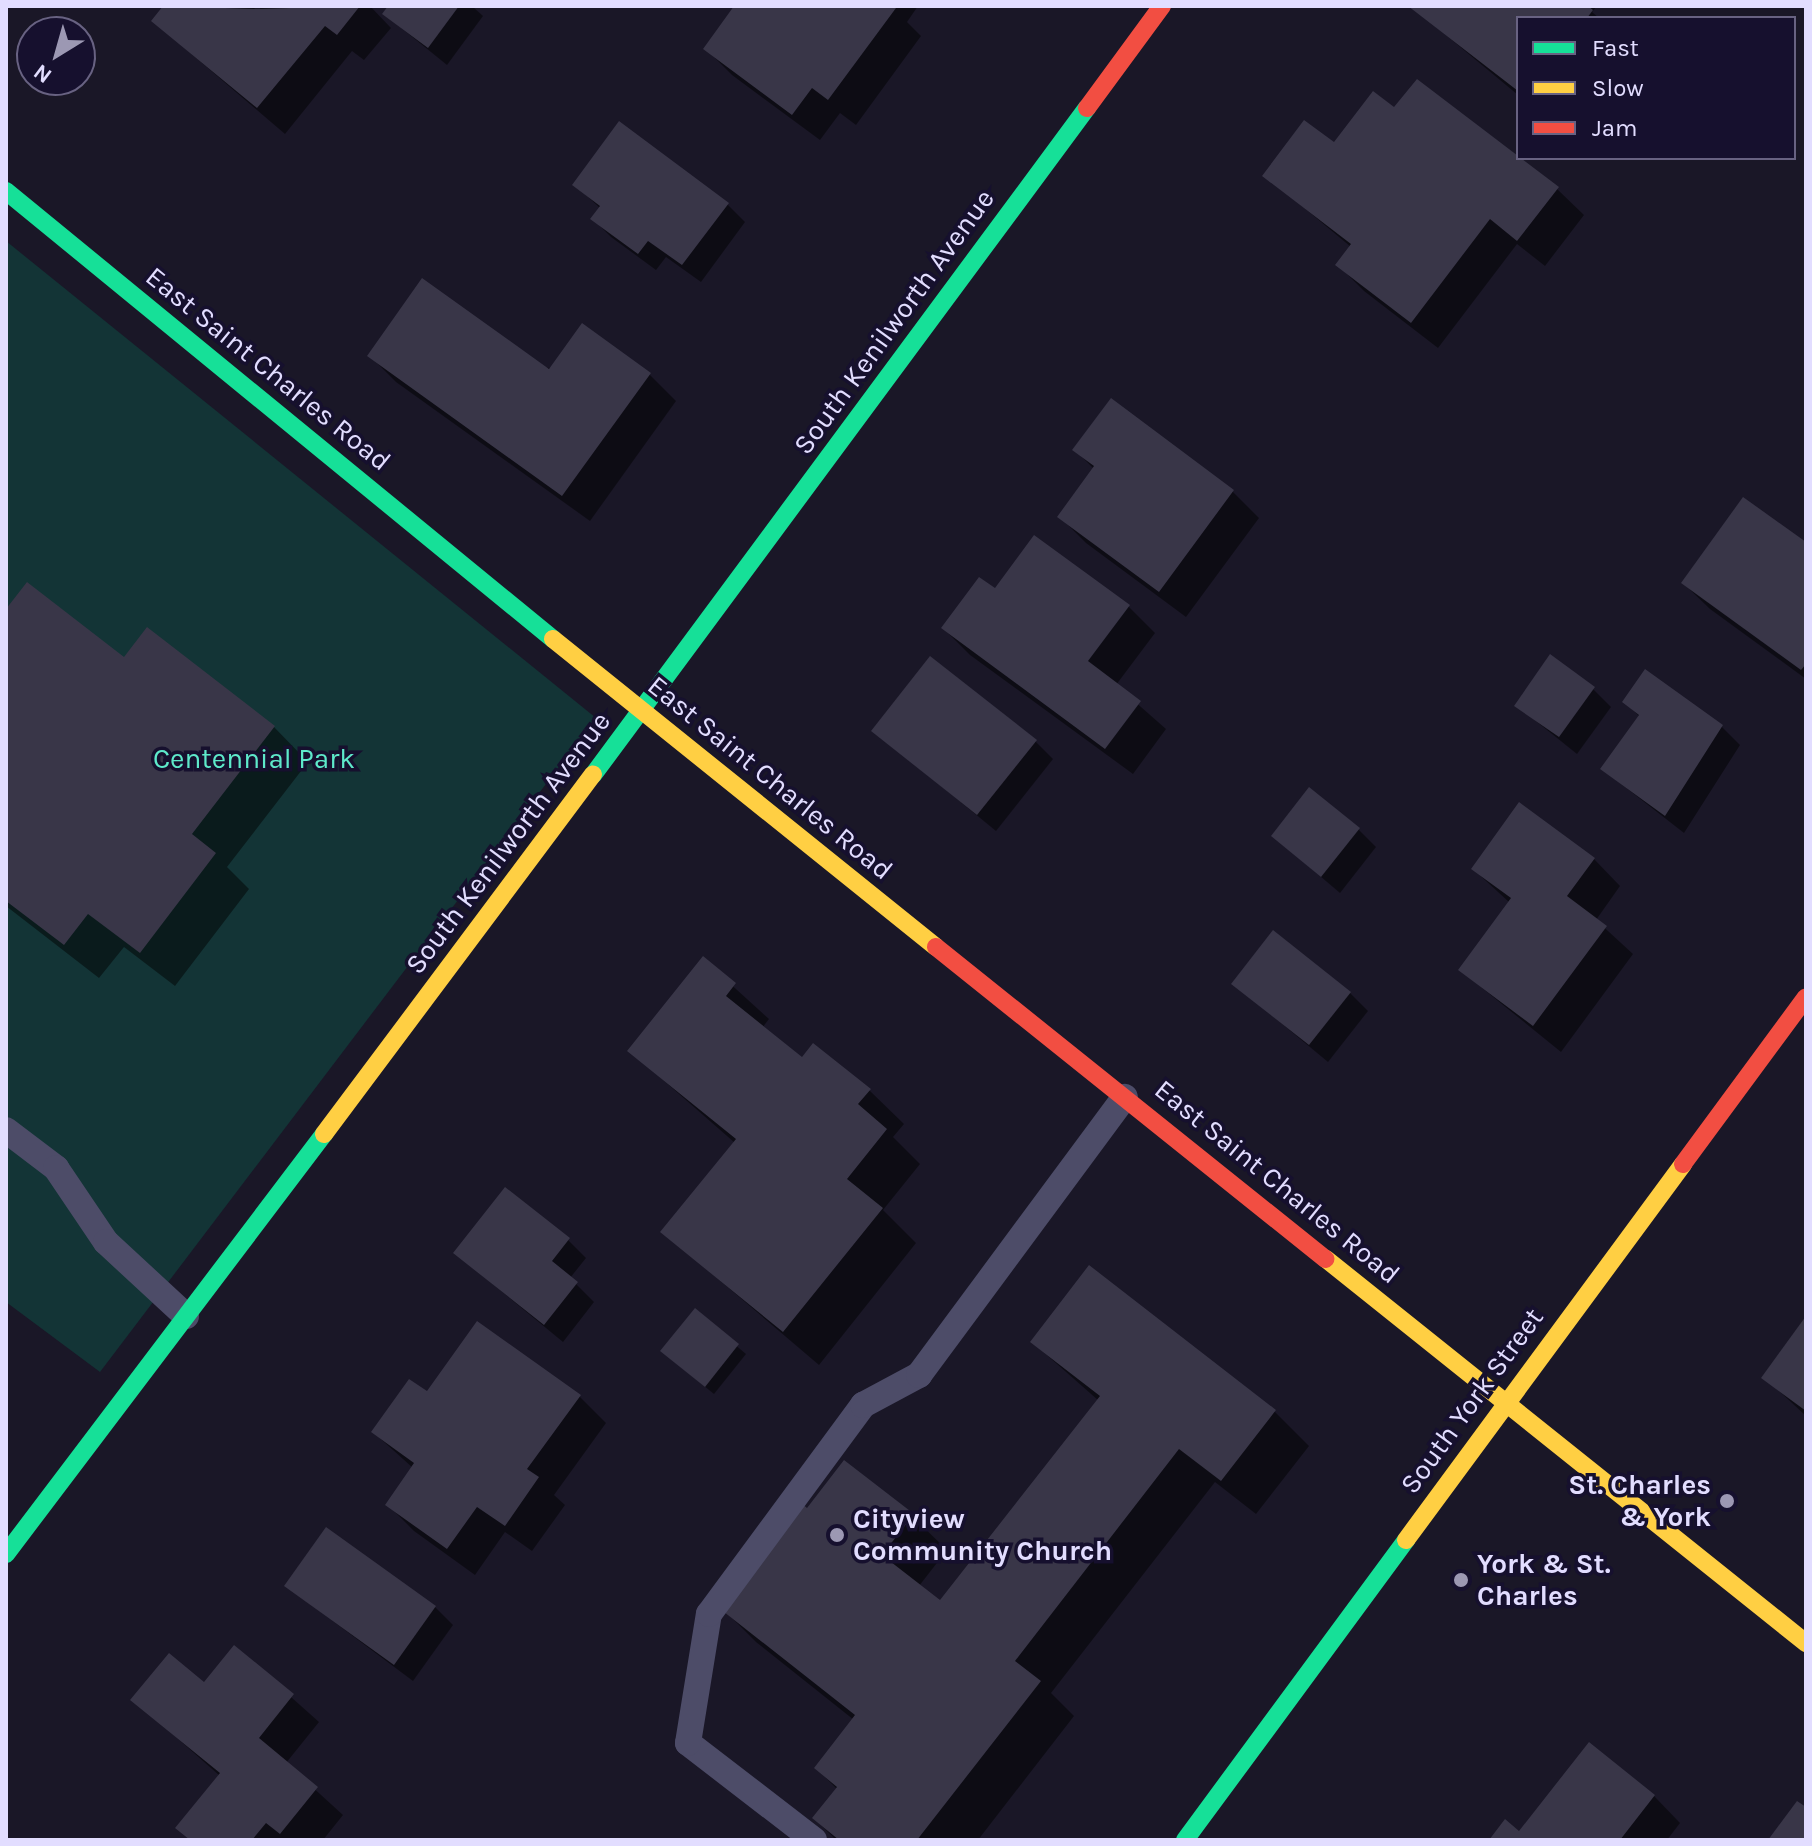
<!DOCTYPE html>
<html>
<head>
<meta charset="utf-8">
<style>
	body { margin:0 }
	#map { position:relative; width:1812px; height:1846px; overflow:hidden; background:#1a1727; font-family:Karla,sans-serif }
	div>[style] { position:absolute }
	.green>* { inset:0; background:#133436 }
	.shadow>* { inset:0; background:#0007 }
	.building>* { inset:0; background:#393648 }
	.lane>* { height:26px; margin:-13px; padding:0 13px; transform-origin:13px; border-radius:13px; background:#4d4c68 }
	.fast>* { height:18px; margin:-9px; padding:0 9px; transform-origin:9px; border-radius:9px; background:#16e098 }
	.slow>* { height:18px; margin:-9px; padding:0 9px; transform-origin:9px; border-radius:9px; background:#ffcf43 }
	.jam>* { height:18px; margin:-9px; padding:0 9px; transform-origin:9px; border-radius:9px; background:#f24e42 }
	.dots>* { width:22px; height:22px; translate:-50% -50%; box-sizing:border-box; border:4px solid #16102e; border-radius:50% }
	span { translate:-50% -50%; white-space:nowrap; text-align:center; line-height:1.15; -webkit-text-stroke:7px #16102e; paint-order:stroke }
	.street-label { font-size:28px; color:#e2ddff }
	.park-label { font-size:28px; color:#5ee9ca }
	.poi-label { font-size:28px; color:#e2ddff; font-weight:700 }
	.right { translate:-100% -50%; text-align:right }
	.left { translate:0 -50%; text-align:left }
	.frame { position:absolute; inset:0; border:8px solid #e2ddff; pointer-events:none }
	.legend { position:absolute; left:1516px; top:16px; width:280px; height:144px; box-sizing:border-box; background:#16102e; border:2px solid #686282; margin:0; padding:10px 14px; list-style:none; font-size:24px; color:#e2ddff }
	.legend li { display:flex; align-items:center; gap:16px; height:40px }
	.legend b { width:40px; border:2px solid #686282 }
	.north { position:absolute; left:16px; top:16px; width:80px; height:80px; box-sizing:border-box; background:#16102e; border:2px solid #686282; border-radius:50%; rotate:217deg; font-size:22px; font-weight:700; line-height:32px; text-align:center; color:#e2ddff }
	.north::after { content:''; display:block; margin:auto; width:28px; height:36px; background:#9c98b3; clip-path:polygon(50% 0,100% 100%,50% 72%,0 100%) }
</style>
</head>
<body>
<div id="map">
	<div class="green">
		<i style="clip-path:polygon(6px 241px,596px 718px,100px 1372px,6px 1302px)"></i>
	</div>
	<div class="shadow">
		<i style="clip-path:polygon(166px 6px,251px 6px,258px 11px,262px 6px,370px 6px,391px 28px,364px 60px,352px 51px,285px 134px,153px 21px)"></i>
		<i style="clip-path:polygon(390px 6px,472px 6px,483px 16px,447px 65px,384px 14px)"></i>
		<i style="clip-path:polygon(737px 6px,918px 6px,907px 22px,921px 36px,856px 125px,840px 113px,820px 140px,732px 75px,705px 48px)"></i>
		<i style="clip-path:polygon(1411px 6px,1597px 6px,1592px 12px,1599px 18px,1518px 18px,1518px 95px)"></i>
		<i style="clip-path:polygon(1334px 145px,1557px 189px,1584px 215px,1545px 266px,1517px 244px,1438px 348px,1364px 291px,1338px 265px,1351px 247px,1265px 175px)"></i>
		<i style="clip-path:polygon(575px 185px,727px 204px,745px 222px,701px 282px,666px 257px,656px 270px,611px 237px,593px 219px,600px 208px)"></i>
		<i style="clip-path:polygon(369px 355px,650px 375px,676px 401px,590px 521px,396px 382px)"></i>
		<i style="clip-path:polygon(1075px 450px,1233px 492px,1259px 518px,1186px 617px,1086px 543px,1059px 516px,1094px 469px)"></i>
		<i style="clip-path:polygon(1806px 549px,1806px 679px,1710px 609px,1683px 583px)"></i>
		<i style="clip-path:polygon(995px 591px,1128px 606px,1155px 633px,1116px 685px,1166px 729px,1133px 774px,970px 655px,943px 628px)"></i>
		<i style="clip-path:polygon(6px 612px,274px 727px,308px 762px,227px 867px,249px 889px,175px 986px,124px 947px,99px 978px,6px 906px)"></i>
		<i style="clip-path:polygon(1593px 689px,1611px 707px,1577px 754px,1516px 705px)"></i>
		<i style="clip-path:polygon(1625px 702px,1722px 727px,1740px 745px,1684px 833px,1602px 769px,1640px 717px)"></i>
		<i style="clip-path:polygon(874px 731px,1035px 741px,1053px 759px,996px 831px)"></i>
		<i style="clip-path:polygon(1358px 829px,1376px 847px,1340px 893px,1273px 836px)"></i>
		<i style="clip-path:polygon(1594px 859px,1620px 886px,1596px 920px,1633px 954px,1561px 1052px,1460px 970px,1510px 903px,1473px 869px)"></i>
		<i style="clip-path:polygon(703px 959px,769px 1019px,762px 1028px,802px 1060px,869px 1090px,904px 1124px,893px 1137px,920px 1164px,883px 1210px,916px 1243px,819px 1365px,663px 1232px,735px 1143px,630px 1051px)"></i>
		<i style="clip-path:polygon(1234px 984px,1350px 993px,1368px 1011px,1328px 1062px)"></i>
		<i style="clip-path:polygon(568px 1240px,586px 1258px,570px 1278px,594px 1302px,563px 1342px,455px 1253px)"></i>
		<i style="clip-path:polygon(695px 1311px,746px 1354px,714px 1394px,671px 1359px)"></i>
		<i style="clip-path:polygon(1806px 1320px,1806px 1416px,1764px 1377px)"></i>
		<i style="clip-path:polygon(1032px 1342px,1275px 1412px,1309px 1446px,1256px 1514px,1215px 1482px,1051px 1693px,1074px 1716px,978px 1840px,836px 1840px,814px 1818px,837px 1789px,816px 1768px,854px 1720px,756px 1642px,722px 1608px,807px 1510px,912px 1516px,947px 1550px,919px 1586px,941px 1603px,1099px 1401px)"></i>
		<i style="clip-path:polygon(579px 1396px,606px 1423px,554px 1495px,565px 1505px,532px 1551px,505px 1532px,475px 1575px,414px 1531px,387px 1504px,413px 1468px,373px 1432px)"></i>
		<i style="clip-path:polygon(286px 1586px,435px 1607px,453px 1625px,413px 1681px)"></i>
		<i style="clip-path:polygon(235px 1647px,319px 1722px,286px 1763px,343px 1815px,323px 1840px,190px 1840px,220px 1776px,133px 1699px,205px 1685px)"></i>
		<i style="clip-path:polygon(1654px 1796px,1680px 1823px,1667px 1840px,1491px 1840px)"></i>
	</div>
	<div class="building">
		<i style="clip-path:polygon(163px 6px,257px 9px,360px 6px,337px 35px,325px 26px,257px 108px,151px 21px)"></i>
		<i style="clip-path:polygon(388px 6px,459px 6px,428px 48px,382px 14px)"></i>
		<i style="clip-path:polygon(734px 6px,894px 6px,896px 8px,828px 100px,812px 88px,792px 115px,703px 49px)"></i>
		<i style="clip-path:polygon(1408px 6px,1588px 6px,1593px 10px,1587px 18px,1518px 18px,1518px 91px)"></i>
		<i style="clip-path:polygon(1417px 79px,1559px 187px,1517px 241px,1490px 219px,1411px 323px,1335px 265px,1351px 244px,1262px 176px,1304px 120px,1334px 142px,1373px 91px,1394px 107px)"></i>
		<i style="clip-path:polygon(619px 121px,729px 203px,682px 265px,648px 241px,638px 254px,590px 219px,600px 206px,572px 185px)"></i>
		<i style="clip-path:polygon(422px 278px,549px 369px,582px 323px,651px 373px,562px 496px,367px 356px)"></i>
		<i style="clip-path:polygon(1111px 398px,1234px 490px,1159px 592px,1057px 517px,1094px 466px,1072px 450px)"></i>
		<i style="clip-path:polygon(1743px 497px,1806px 542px,1806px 664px,1801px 670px,1681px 583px)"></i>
		<i style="clip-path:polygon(1034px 535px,1130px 605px,1088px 661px,1141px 701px,1105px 749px,941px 628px,979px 577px,995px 588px)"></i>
		<i style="clip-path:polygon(27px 582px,124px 657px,147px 627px,275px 726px,192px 834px,216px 853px,140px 953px,88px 914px,64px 945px,6px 901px,6px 609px)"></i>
		<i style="clip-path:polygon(1550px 654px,1595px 687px,1559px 737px,1514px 706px)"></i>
		<i style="clip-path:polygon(930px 656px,1037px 740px,977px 815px,871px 731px)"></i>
		<i style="clip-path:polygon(1645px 669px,1723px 725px,1665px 816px,1600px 769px,1639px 715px,1622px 702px)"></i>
		<i style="clip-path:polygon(1309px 787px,1360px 828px,1321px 877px,1271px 836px)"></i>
		<i style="clip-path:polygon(1519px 802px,1595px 858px,1567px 896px,1607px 926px,1533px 1026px,1458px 970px,1511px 898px,1471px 869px)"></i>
		<i style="clip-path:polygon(1273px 930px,1351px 992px,1309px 1045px,1231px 984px)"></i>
		<i style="clip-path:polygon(703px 956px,736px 983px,726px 996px,802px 1057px,813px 1043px,871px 1089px,858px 1104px,887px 1129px,847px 1179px,883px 1208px,783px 1332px,660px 1232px,736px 1139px,627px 1051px)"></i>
		<i style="clip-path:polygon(505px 1187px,570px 1238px,552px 1261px,578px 1282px,544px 1325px,453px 1253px)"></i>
		<i style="clip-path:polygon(1089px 1265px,1276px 1410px,1221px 1481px,1179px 1449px,1015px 1661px,1041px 1681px,917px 1840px,839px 1840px,812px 1818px,837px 1787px,814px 1768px,855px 1715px,719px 1608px,801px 1503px,807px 1508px,844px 1460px,914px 1514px,882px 1555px,940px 1600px,1100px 1396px,1030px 1342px)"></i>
		<i style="clip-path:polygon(695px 1308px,739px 1344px,705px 1387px,660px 1351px)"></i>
		<i style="clip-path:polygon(1806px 1316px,1806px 1411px,1761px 1378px)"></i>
		<i style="clip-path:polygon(477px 1321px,581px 1395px,527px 1469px,539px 1477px,505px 1526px,477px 1507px,447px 1549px,385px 1505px,414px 1463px,371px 1432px,409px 1379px,427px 1391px)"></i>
		<i style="clip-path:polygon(326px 1527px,436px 1606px,394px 1665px,284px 1586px)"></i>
		<i style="clip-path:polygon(234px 1645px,294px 1694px,259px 1738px,318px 1787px,280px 1834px,266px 1823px,252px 1840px,190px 1840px,175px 1828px,220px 1773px,130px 1700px,169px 1653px,204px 1682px)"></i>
		<i style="clip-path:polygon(1589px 1742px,1655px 1795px,1620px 1840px,1489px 1840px,1505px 1819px,1519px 1831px)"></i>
		<i style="clip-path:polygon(1797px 1801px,1806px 1807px,1806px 1840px,1768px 1840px)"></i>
	</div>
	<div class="lane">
		<i style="left:6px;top:1130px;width:63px;rotate:37.2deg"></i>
		<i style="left:56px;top:1168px;width:89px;rotate:56deg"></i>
		<i style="left:106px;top:1242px;width:109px;rotate:42.8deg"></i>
		<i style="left:814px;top:1840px;width:159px;rotate:-142.4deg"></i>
		<i style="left:688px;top:1743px;width:131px;rotate:-80.8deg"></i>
		<i style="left:709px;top:1614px;width:260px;rotate:-53.6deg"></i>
		<i style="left:863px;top:1405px;width:64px;rotate:-28.2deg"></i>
		<i style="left:919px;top:1375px;width:346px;rotate:-53.5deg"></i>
	</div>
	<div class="fast">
		<i style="left:6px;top:191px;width:707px;rotate:39.32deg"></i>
		<i style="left:593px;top:775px;width:830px;rotate:-53.48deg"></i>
		<i style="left:6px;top:1554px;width:527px;rotate:-52.87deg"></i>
		<i style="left:1185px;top:1840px;width:373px;rotate:-53.6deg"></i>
	</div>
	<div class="slow">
		<i style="left:553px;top:639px;width:491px;rotate:38.8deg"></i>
		<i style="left:324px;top:1134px;width:449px;rotate:-53.2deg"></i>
		<i style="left:1326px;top:1259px;width:615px;rotate:38.66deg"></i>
		<i style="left:1406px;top:1540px;width:467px;rotate:-53.6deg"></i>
	</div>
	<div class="jam">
		<i style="left:1087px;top:108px;width:127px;rotate:-53.7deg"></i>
		<i style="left:936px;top:947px;width:499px;rotate:38.7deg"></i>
		<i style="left:1683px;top:1164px;width:207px;rotate:-53.6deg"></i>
	</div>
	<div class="dots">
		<i style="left:1727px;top:1501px;background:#9c98b3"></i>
		<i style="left:837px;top:1535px;background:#9c98b3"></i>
		<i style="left:1461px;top:1580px;background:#9c98b3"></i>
	</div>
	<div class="street-label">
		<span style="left:894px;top:322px;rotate:-54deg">South Kenilworth Avenue</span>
		<span style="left:268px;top:369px;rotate:39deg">East Saint Charles Road</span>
		<span style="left:770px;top:778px;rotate:39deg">East Saint Charles Road</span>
		<span style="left:508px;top:843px;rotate:-53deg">South Kenilworth Avenue</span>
		<span style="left:1277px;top:1182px;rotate:39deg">East Saint Charles Road</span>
		<span style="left:1472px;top:1401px;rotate:-54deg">South York Street</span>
	</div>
	<div class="park-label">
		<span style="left:254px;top:759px">Centennial Park</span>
	</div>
	<div class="poi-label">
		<span class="right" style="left:1711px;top:1501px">St. Charles<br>&amp; York</span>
		<span class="left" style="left:853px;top:1535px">Cityview<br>Community Church</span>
		<span class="left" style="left:1477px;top:1580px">York &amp; St.<br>Charles</span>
	</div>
	<div class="frame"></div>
	<ul class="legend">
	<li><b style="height:10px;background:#16e098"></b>Fast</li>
	<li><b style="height:10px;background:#ffcf43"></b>Slow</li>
	<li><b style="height:10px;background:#f24e42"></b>Jam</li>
	</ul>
	<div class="north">N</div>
</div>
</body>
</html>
